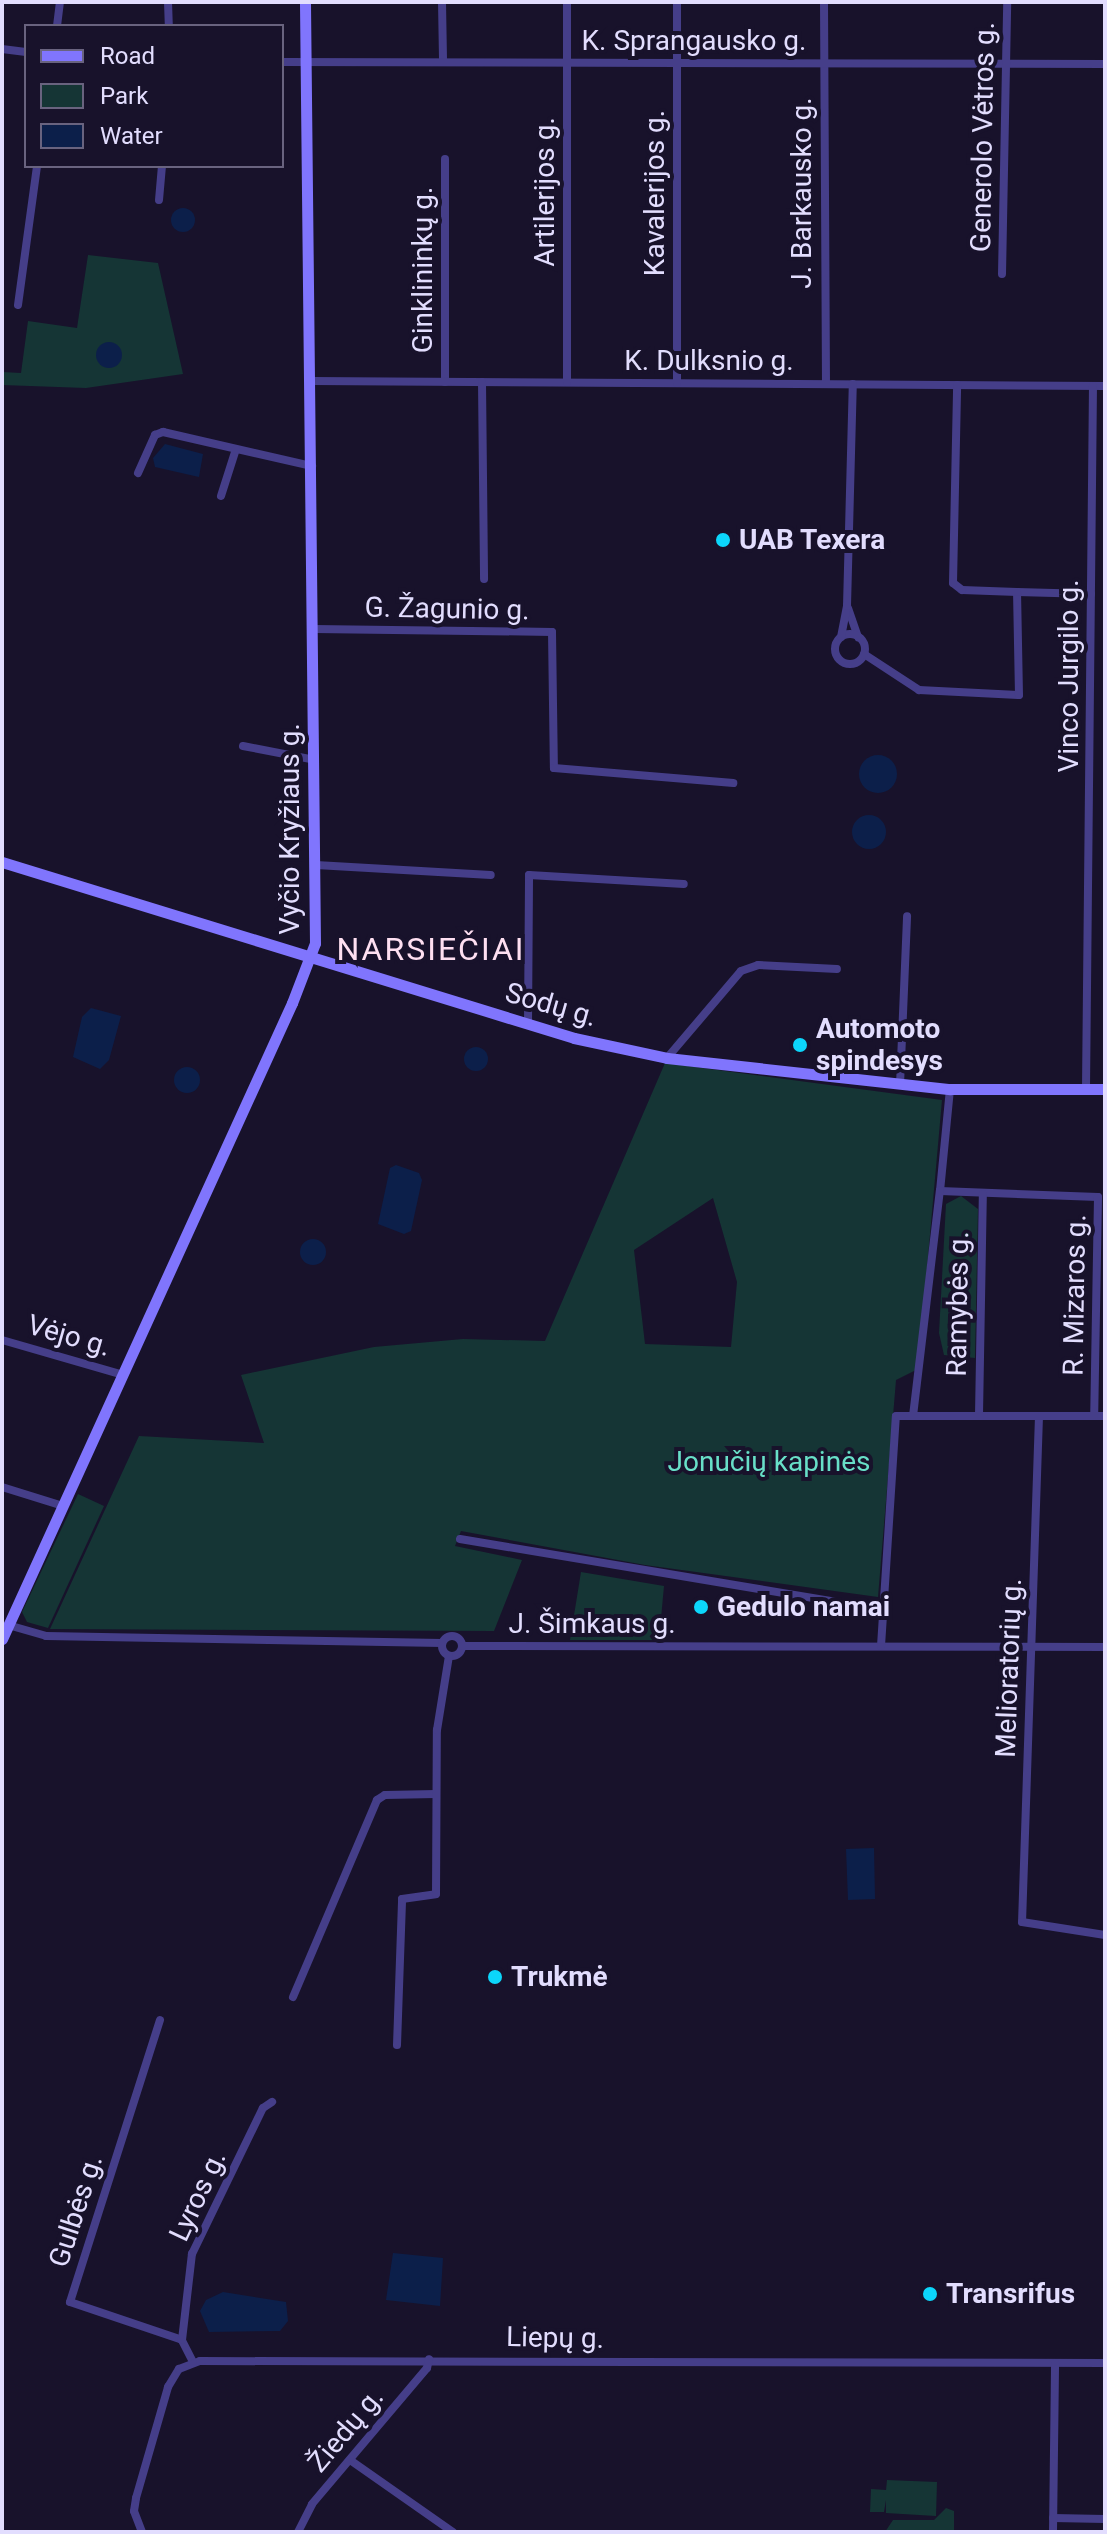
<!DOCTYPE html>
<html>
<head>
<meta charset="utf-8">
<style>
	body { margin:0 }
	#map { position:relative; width:1107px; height:2534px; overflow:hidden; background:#18122b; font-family:Roboto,sans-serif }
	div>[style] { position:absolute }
	.green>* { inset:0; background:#153535 }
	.water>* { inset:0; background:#0c1f4a }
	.round { border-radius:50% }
	.street>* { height:8px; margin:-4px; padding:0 4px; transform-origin:4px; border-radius:4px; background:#453e89 }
	.street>.ring { margin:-4px; padding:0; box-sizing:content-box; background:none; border:8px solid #453e89; border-radius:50% }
	.secondary>* { height:11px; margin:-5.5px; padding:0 5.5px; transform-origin:5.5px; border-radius:5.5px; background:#8075fd }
	.dots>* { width:22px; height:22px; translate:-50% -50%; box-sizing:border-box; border:4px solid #18122b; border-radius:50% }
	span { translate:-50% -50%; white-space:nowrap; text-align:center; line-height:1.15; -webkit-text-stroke:8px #18122b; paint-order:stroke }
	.street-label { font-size:28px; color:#e2ddfe }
	.poi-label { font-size:28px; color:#e2ddfe; font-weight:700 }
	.left { translate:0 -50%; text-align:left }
	.park-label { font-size:28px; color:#68dfc8 }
	.quarter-label { font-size:32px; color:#fedff1; letter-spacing:2px }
	.frame { position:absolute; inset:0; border:4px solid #e2ddfe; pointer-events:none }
	.legend { position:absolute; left:24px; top:24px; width:260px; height:144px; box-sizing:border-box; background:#18122b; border:2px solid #69637f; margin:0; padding:10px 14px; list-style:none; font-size:24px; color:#e2ddfe }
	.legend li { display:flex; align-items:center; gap:16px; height:40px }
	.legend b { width:40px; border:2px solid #69637f }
</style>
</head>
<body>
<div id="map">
	<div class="green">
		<i style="clip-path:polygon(88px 255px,158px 263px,183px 374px,86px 388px,2px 385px,2px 372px,21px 373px,28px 321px,77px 328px)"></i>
		<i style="clip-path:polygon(evenodd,665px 1063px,942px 1100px,918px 1369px,896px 1380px,878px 1597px,645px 1565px,461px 1531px,455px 1546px,522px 1560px,494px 1631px,50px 1629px,139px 1436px,264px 1443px,241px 1375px,374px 1347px,463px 1339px,545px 1341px,665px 1063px,713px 1198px,737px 1282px,731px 1347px,645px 1344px,634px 1250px,713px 1198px)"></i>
		<i style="clip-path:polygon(961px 1196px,978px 1209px,975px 1358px,944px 1355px,939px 1333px,946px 1204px)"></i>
		<i style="clip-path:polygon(78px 1494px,104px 1506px,48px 1628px,27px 1622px,22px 1612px)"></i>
		<i style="clip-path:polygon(581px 1572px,664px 1586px,659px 1640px,570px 1640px)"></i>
		<i style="clip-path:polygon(887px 2480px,937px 2482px,936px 2516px,886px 2513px,886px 2500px,884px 2512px,870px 2512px,871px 2489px,886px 2490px)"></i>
		<i style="clip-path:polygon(946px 2508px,954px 2511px,954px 2532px,885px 2532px,893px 2520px,934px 2520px)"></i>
	</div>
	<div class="water">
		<i class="round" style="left:171px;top:208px;width:24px;height:24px"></i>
		<i class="round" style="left:96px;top:342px;width:26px;height:26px"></i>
		<i style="clip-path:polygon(165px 444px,203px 454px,199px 477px,155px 467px,153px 458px)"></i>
		<i class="round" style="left:859px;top:755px;width:38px;height:38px"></i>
		<i class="round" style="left:852px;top:815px;width:34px;height:34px"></i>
		<i style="clip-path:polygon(91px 1008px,121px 1016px,109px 1060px,100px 1069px,73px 1057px,82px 1017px)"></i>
		<i class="round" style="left:464px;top:1047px;width:24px;height:24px"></i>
		<i class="round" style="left:174px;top:1067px;width:26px;height:26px"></i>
		<i style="clip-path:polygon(396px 1165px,419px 1173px,422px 1180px,411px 1231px,404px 1234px,378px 1224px,390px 1168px)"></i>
		<i class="round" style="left:300px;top:1239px;width:26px;height:26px"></i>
		<i style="clip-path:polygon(874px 1848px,875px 1899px,848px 1900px,846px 1849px)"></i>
		<i style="clip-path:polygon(393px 2253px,443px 2258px,440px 2306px,386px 2300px)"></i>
		<i style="clip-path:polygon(223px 2292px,286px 2302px,288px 2321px,280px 2331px,209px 2332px,200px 2311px,206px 2300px)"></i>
	</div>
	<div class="street">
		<i style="left:168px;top:2px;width:24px;rotate:88deg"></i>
		<i style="left:442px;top:2px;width:60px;rotate:89deg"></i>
		<i style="left:824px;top:2px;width:382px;rotate:89.7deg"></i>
		<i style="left:57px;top:26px;width:24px;rotate:-83deg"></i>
		<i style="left:2px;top:49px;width:24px;rotate:7deg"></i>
		<i style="left:282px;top:62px;width:823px;rotate:0.14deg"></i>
		<i style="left:445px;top:159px;width:223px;rotate:90deg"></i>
		<i style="left:159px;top:200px;width:34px;rotate:-85deg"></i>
		<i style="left:1002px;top:274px;width:272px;rotate:-88.9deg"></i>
		<i style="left:18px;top:305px;width:140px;rotate:-82.2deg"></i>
		<i style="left:312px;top:381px;width:793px;rotate:0.36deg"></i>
		<i style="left:482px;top:382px;width:197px;rotate:89.4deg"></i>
		<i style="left:567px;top:382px;width:380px;rotate:-90deg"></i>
		<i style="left:677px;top:383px;width:381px;rotate:-90deg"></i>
		<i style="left:138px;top:473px;width:42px;rotate:-65.9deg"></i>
		<i style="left:155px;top:435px;width:9px;rotate:-21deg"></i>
		<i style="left:163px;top:432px;width:153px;rotate:12.9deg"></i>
		<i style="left:221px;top:496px;width:49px;rotate:-72.3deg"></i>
		<i style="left:1017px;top:592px;width:74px;rotate:1.5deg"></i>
		<i style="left:848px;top:608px;width:31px;rotate:71deg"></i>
		<i style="left:314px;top:629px;width:238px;rotate:0.7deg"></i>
		<i style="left:552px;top:632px;width:136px;rotate:89.2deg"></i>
		<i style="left:554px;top:768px;width:180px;rotate:4.8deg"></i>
		<i class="ring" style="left:835px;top:634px;width:22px;height:22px"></i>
		<i style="left:841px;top:637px;width:32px;rotate:-79deg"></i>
		<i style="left:847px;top:606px;width:222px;rotate:-88.5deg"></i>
		<i style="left:864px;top:654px;width:66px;rotate:33.2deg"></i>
		<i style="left:919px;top:690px;width:100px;rotate:2.9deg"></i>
		<i style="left:1019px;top:695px;width:103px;rotate:-91.1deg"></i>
		<i style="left:1017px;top:592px;width:55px;rotate:-177.9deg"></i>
		<i style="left:962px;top:590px;width:11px;rotate:-142deg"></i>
		<i style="left:953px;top:583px;width:198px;rotate:-88.8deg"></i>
		<i style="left:243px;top:746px;width:73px;rotate:11deg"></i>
		<i style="left:316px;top:865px;width:175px;rotate:3.3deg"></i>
		<i style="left:528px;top:1024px;width:149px;rotate:-89.6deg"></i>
		<i style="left:529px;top:875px;width:155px;rotate:3.3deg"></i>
		<i style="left:667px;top:1058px;width:114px;rotate:-49.6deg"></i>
		<i style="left:741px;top:971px;width:18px;rotate:-19deg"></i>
		<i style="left:758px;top:965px;width:79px;rotate:2.9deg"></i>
		<i style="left:900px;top:1085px;width:169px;rotate:-87.6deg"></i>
		<i style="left:1086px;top:1088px;width:702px;rotate:-89.43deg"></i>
		<i style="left:950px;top:1089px;width:102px;rotate:95.6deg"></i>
		<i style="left:940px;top:1191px;width:158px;rotate:2.2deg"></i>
		<i style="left:1098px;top:1197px;width:219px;rotate:91deg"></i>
		<i style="left:2px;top:1340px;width:126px;rotate:16.1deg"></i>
		<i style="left:979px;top:1415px;width:221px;rotate:-89deg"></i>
		<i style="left:913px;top:1416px;width:227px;rotate:-83.2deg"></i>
		<i style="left:1039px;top:1416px;width:506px;rotate:91.92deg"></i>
		<i style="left:1022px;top:1922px;width:84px;rotate:8.9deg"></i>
		<i style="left:2px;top:1487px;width:64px;rotate:17.3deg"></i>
		<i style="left:460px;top:1539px;width:429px;rotate:9.5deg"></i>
		<i style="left:8px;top:1625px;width:40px;rotate:16deg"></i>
		<i style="left:46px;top:1636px;width:396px;rotate:1deg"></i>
		<i class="ring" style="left:442px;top:1636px;width:12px;height:12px"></i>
		<i style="left:462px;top:1646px;width:643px;rotate:0.09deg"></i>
		<i style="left:881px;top:1646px;width:230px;rotate:-86.3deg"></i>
		<i style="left:896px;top:1416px;width:209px"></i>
		<i style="left:293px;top:1997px;width:214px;rotate:-66.9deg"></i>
		<i style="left:377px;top:1800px;width:9px;rotate:-32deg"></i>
		<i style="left:385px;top:1795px;width:51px;rotate:-1.1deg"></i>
		<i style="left:160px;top:2020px;width:296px;rotate:107.7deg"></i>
		<i style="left:70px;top:2302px;width:118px;rotate:18.7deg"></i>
		<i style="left:397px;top:2045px;width:146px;rotate:-88deg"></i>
		<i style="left:402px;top:1899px;width:34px;rotate:-8deg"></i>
		<i style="left:436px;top:1894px;width:164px;rotate:-89.7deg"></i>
		<i style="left:437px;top:1730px;width:75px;rotate:-80.8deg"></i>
		<i style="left:193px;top:2362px;width:25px;rotate:-117deg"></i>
		<i style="left:182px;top:2340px;width:87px;rotate:-83.4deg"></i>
		<i style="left:192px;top:2254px;width:162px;rotate:-64.1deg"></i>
		<i style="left:263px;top:2108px;width:11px;rotate:-34deg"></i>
		<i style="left:350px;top:2460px;width:126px;rotate:35deg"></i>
		<i style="left:1053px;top:2518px;width:52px;rotate:1.1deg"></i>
		<i style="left:142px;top:2532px;width:22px;rotate:-111deg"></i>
		<i style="left:134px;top:2511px;width:13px;rotate:-81deg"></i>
		<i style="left:136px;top:2498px;width:116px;rotate:-73.9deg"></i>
		<i style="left:168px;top:2387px;width:21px;rotate:-59deg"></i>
		<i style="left:179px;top:2369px;width:22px;rotate:-21deg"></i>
		<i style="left:200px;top:2361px;width:905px;rotate:0.13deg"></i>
		<i style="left:298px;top:2532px;width:31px;rotate:-63deg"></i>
		<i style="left:312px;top:2504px;width:178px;rotate:-49.8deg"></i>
		<i style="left:427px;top:2368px;width:9px;rotate:-77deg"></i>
		<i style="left:1053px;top:2532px;width:169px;rotate:-89.3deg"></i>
	</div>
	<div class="secondary">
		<i style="left:2px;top:862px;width:598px;rotate:17.1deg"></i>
		<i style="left:574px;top:1038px;width:95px;rotate:12.1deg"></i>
		<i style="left:667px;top:1058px;width:285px;rotate:6.3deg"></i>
		<i style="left:950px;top:1089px;width:155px"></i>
		<i style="left:2px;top:1639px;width:699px;rotate:-65.49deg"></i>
		<i style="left:292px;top:1003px;width:64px;rotate:-69deg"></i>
		<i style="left:315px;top:943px;width:941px;rotate:-90.61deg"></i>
	</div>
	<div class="dots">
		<i style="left:723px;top:540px;background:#0cd6fb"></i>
		<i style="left:800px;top:1045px;background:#0cd6fb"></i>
		<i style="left:701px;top:1607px;background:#0cd6fb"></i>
		<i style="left:495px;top:1977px;background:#0cd6fb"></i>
		<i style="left:930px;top:2294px;background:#0cd6fb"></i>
	</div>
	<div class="street-label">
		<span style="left:694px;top:41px">K. Sprangausko g.</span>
		<span style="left:983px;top:137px;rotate:-89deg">Generolo Vėtros g.</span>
		<span style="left:545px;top:192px;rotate:-90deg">Artilerijos g.</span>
		<span style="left:655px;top:193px;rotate:-90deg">Kavalerijos g.</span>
		<span style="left:802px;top:193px;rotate:-90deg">J. Barkausko g.</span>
		<span style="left:423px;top:270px;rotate:-90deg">Ginklininkų g.</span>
		<span style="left:709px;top:361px">K. Dulksnio g.</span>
		<span style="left:447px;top:609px;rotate:1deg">G. Žagunio g.</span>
		<span style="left:1069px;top:676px;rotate:-90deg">Vinco Jurgilo g.</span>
		<span style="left:290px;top:829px;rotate:-90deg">Vyčio Kryžiaus g.</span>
		<span style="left:551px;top:1005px;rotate:16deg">Sodų g.</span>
		<span style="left:1075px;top:1295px;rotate:-89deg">R. Mizaros g.</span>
		<span style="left:958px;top:1304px;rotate:-89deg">Ramybės g.</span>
		<span style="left:69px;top:1336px;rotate:16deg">Vėjo g.</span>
		<span style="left:592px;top:1624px">J. Šimkaus g.</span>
		<span style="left:1009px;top:1668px;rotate:-88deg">Melioratorių g.</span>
		<span style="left:198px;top:2196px;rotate:-65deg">Lyros g.</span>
		<span style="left:76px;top:2211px;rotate:-72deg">Gulbės g.</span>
		<span style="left:555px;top:2338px;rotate:1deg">Liepų g.</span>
		<span style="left:346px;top:2430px;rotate:-50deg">Žiedų g.</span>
	</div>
	<div class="poi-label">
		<span class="left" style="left:739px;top:540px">UAB Texera</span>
		<span class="left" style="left:816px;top:1045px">Automoto<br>spindesys</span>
		<span class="left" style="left:717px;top:1607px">Gedulo namai</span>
		<span class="left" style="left:511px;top:1977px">Trukmė</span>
		<span class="left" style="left:946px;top:2294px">Transrifus</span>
	</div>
	<div class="park-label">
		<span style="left:769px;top:1462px">Jonučių kapinės</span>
	</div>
	<div class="quarter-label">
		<span style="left:431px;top:949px">NARSIEČIAI</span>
	</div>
	<div class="frame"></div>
	<ul class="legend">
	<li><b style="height:10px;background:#8075fd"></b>Road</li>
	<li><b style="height:22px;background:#153535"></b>Park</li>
	<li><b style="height:22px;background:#0c1f4a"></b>Water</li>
	</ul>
</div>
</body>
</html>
